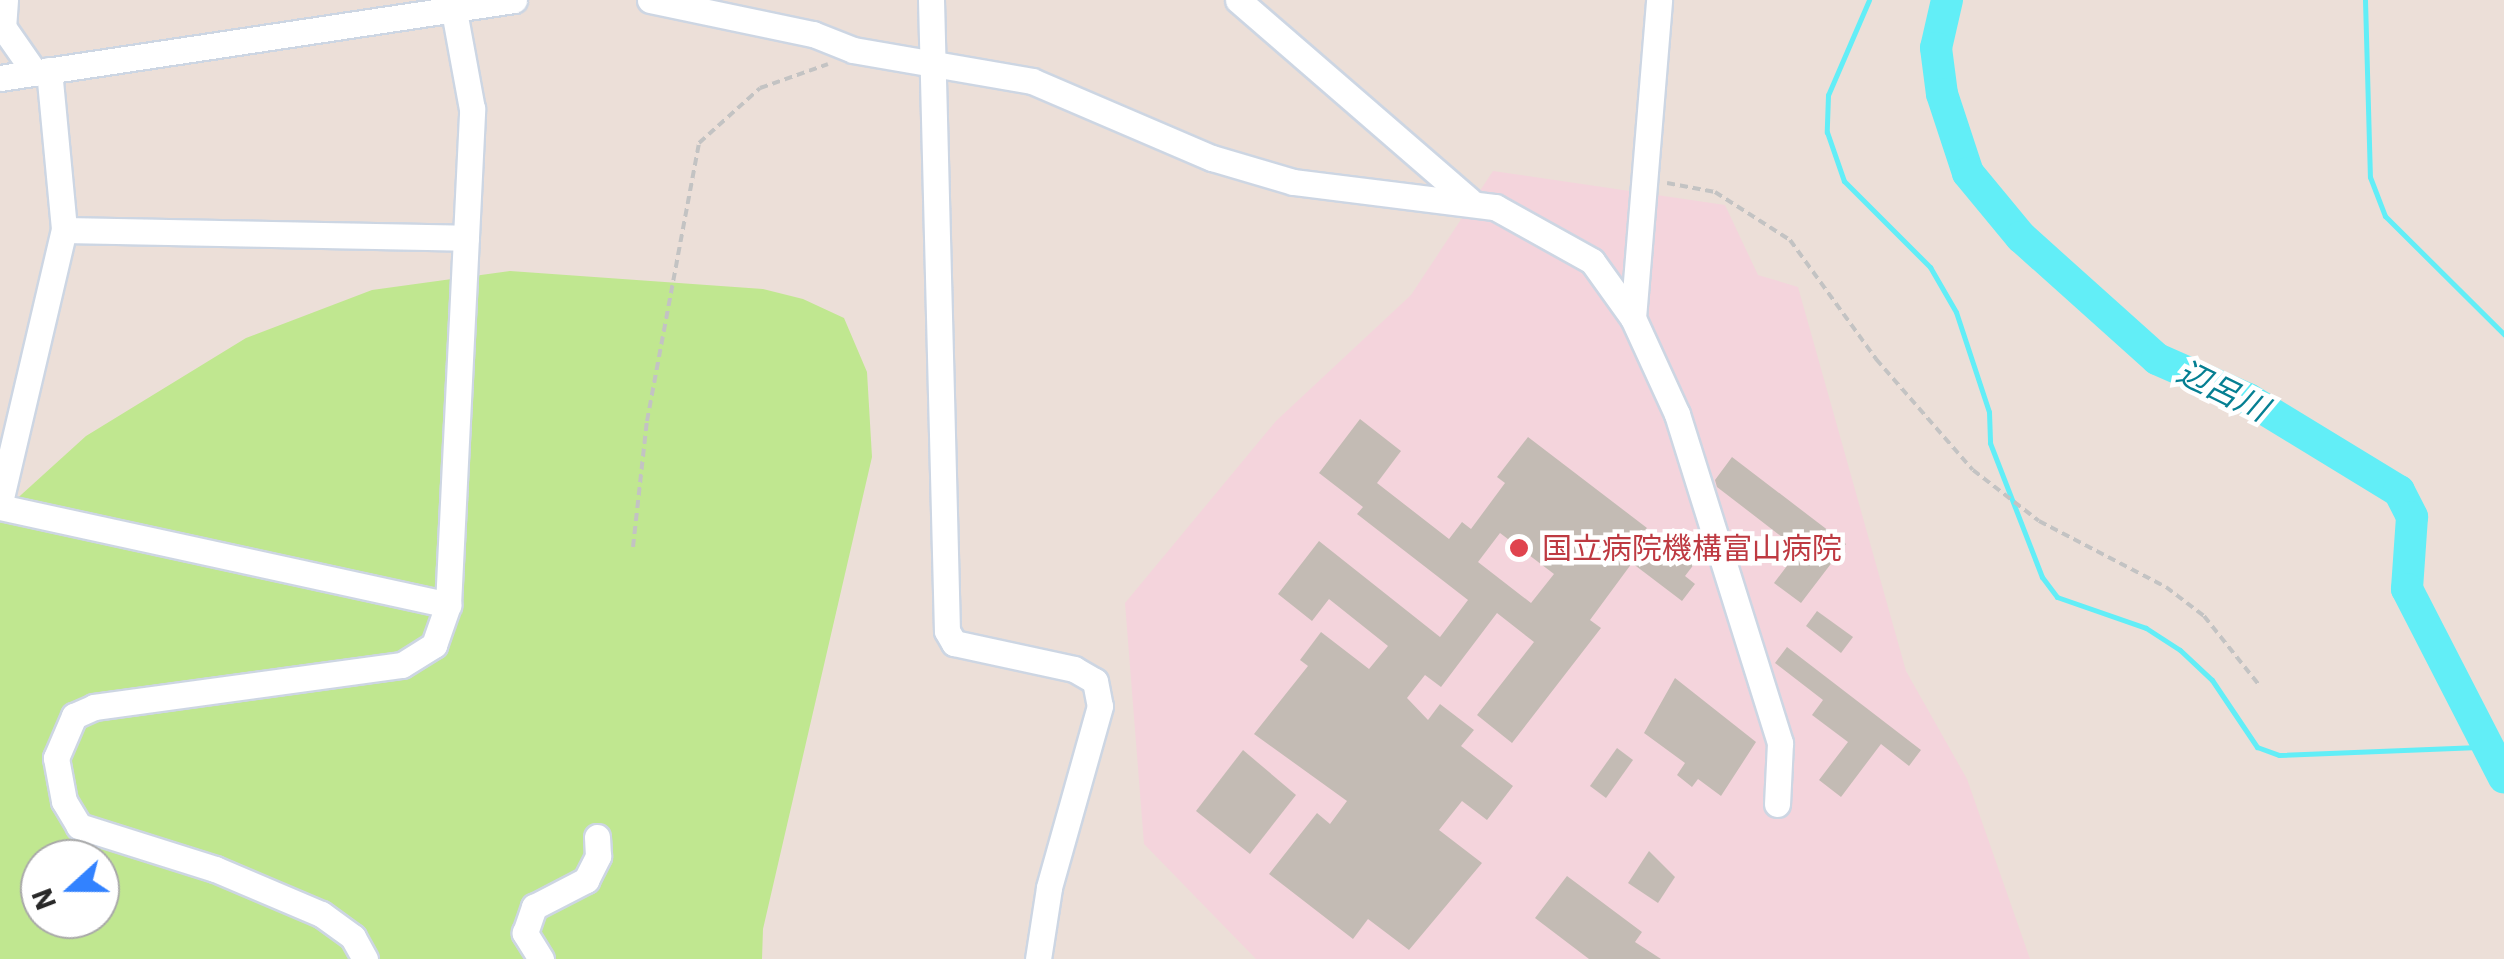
<!DOCTYPE html>
<html>
<head>
<meta charset="utf-8">
<style>
	body { margin:0 }
	#map { position:relative; width:2504px; height:959px; overflow:hidden; background:#ecdfd8; font-family:"IBM Plex Sans","Noto Sans JP",sans-serif }
	div>[style] { position:absolute }
	.medical>* { inset:0; background:#f4d4dc }
	.green>* { inset:0; background:#c0e790 }
	.stream>* { height:5px; margin:-2.5px; padding:0 2.5px; transform-origin:2.5px; border-radius:2.5px; background:#62eef7 }
	.river>* { height:32px; margin:-16px; padding:0 16px; transform-origin:16px; border-radius:16px; background:#62eef7 }
	.building>* { inset:0; background:#c3bbb4 }
	.path>* { height:4px; margin-top:-2px; transform-origin:0; background:repeating-linear-gradient(90deg,#c3c3c3 0 8px,transparent 0 13px) }
	.roads { filter:drop-shadow(2px 0 #cdd6e3) drop-shadow(-2px 0 #cdd6e3) drop-shadow(0 2px #cdd6e3) drop-shadow(0 -2px #cdd6e3) }
	.minor>* { height:25px; margin:-12.5px; padding:0 12.5px; transform-origin:12.5px; border-radius:12.5px; background:#fff }
	.dots>* { width:28px; height:28px; translate:-50% -50%; box-sizing:border-box; border:5px solid #fff; border-radius:50% }
	span { translate:-50% -50%; white-space:nowrap; text-align:center; line-height:1.15; -webkit-text-stroke:9px #fff; paint-order:stroke }
	.health-label { font-size:30px; color:#be3a42 }
	.left { translate:0 -50%; text-align:left }
	.water-label { font-size:32px; color:#057f92; font-style:italic }
	.north { position:absolute; left:20px; top:839px; width:100px; height:100px; box-sizing:border-box; background:#fff; border:2px solid #a9a9a9; border-radius:50%; rotate:249deg; font-size:28px; font-weight:700; line-height:40px; text-align:center; color:#282828 }
	.north::after { content:''; display:block; margin:auto; width:35px; height:45px; background:#3282ff; clip-path:polygon(50% 0,100% 100%,50% 72%,0 100%) }
</style>
</head>
<body>
<div id="map">
	<div class="medical">
		<i style="clip-path:polygon(1493px 171px,1725px 205px,1758px 275px,1798px 287px,1906px 671px,1967px 779px,2030px 959px,1256px 959px,1144px 844px,1125px 603px,1276px 421px,1411px 295px)"></i>
	</div>
	<div class="green">
		<i style="clip-path:polygon(evenodd,510px 271px,763px 289px,803px 299px,844px 318px,867px 372px,872px 457px,763px 929px,762px 959px,0 959px,0 514px,86px 436px,246px 338px,372px 290px,510px 271px,40px 859px,100px 859px,100px 919px,40px 919px,40px 859px)"></i>
	</div>
	<div class="stream">
		<i style="left:1869px;top:0;width:103px;rotate:113.3deg"></i>
		<i style="left:1828px;top:95px;width:37px;rotate:92deg"></i>
		<i style="left:1827px;top:132px;width:52px;rotate:70.9deg"></i>
		<i style="left:1844px;top:181px;width:122px;rotate:45deg"></i>
		<i style="left:1930px;top:267px;width:52px;rotate:60deg"></i>
		<i style="left:1956px;top:312px;width:105px;rotate:71.7deg"></i>
		<i style="left:1989px;top:412px;width:31px;rotate:88deg"></i>
		<i style="left:1990px;top:443px;width:144px;rotate:68.8deg"></i>
		<i style="left:2042px;top:577px;width:25px;rotate:53deg"></i>
		<i style="left:2057px;top:597px;width:94px;rotate:19.2deg"></i>
		<i style="left:2146px;top:628px;width:40px;rotate:32.9deg"></i>
		<i style="left:2180px;top:650px;width:44px;rotate:43.2deg"></i>
		<i style="left:2212px;top:680px;width:81px;rotate:56.1deg"></i>
		<i style="left:2257px;top:747px;width:23px;rotate:20deg"></i>
		<i style="left:2279px;top:755px;width:225px;rotate:-2.3deg"></i>
		<i style="left:2365px;top:0;width:177px;rotate:88.4deg"></i>
		<i style="left:2370px;top:177px;width:42px;rotate:69deg"></i>
		<i style="left:2385px;top:216px;width:168px;rotate:44.8deg"></i>
	</div>
	<div class="river">
		<i style="left:1947px;top:0;width:49px;rotate:102.9deg"></i>
		<i style="left:1936px;top:48px;width:46px;rotate:82.6deg"></i>
		<i style="left:1942px;top:94px;width:83px;rotate:71.8deg"></i>
		<i style="left:1968px;top:173px;width:83px;rotate:50.4deg"></i>
		<i style="left:2021px;top:237px;width:183px;rotate:41.9deg"></i>
		<i style="left:2157px;top:359px;width:99px;rotate:23.7deg"></i>
		<i style="left:2248px;top:399px;width:177px;rotate:31.4deg"></i>
		<i style="left:2399px;top:491px;width:29px;rotate:63deg"></i>
		<i style="left:2412px;top:517px;width:72px;rotate:94deg"></i>
		<i style="left:2407px;top:589px;width:212px;rotate:62.8deg"></i>
	</div>
	<div class="building">
		<i style="clip-path:polygon(evenodd,1360px 419px,1401px 451px,1377px 483px,1449px 539px,1462px 522px,1471px 529px,1505px 483px,1497px 477px,1528px 437px,1647px 528px,1640px 536px,1668px 557px,1678px 544px,1698px 559px,1685px 576px,1695px 584px,1682px 601px,1632px 563px,1590px 620px,1601px 628px,1512px 743px,1477px 715px,1534px 642px,1497px 613px,1441px 687px,1425px 675px,1407px 698px,1428px 720px,1440px 704px,1474px 730px,1461px 746px,1513px 786px,1487px 820px,1462px 801px,1439px 830px,1482px 863px,1409px 950px,1368px 919px,1353px 939px,1269px 874px,1317px 813px,1330px 824px,1347px 801px,1254px 734px,1308px 666px,1300px 660px,1321px 632px,1369px 669px,1388px 646px,1329px 599px,1312px 621px,1278px 594px,1319px 541px,1440px 637px,1468px 600px,1357px 514px,1363px 507px,1319px 473px,1360px 419px,1500px 533px,1554px 574px,1531px 603px,1478px 562px,1500px 533px)"></i>
		<i style="clip-path:polygon(1732px 457px,1846px 544px,1801px 603px,1774px 583px,1799px 550px,1717px 487px,1715px 480px)"></i>
		<i style="clip-path:polygon(1817px 611px,1853px 637px,1841px 653px,1806px 626px)"></i>
		<i style="clip-path:polygon(1787px 647px,1921px 750px,1909px 766px,1881px 744px,1841px 797px,1819px 780px,1848px 742px,1812px 715px,1823px 700px,1775px 663px)"></i>
		<i style="clip-path:polygon(1675px 678px,1756px 742px,1721px 796px,1698px 779px,1692px 787px,1677px 775px,1685px 763px,1644px 733px)"></i>
		<i style="clip-path:polygon(1617px 748px,1633px 760px,1606px 798px,1590px 786px)"></i>
		<i style="clip-path:polygon(1243px 750px,1296px 795px,1250px 854px,1196px 811px)"></i>
		<i style="clip-path:polygon(1649px 851px,1675px 877px,1658px 903px,1628px 883px)"></i>
		<i style="clip-path:polygon(1567px 876px,1642px 932px,1635px 942px,1661px 959px,1589px 959px,1535px 918px)"></i>
	</div>
	<div class="path">
		<i style="left:1667px;top:183px;width:49px;rotate:10.6deg"></i>
		<i style="left:1715px;top:192px;width:89px;rotate:32.6deg"></i>
		<i style="left:1790px;top:240px;width:147px;rotate:54.1deg"></i>
		<i style="left:1876px;top:359px;width:147px;rotate:48.9deg"></i>
		<i style="left:1973px;top:470px;width:83px;rotate:37.7deg"></i>
		<i style="left:2039px;top:521px;width:143px;rotate:27.5deg"></i>
		<i style="left:2166px;top:587px;width:48px;rotate:37.3deg"></i>
		<i style="left:2204px;top:616px;width:88px;rotate:51.4deg"></i>
		<i style="left:633px;top:547px;width:127px;rotate:-83.7deg"></i>
		<i style="left:647px;top:421px;width:283px;rotate:-79.4deg"></i>
		<i style="left:699px;top:143px;width:82px;rotate:-42deg"></i>
		<i style="left:760px;top:88px;width:72px;rotate:-19.4deg"></i>
	</div>
	<div class="roads">
		<div class="minor">
			<i style="left:5px;top:0;width:27px;rotate:94deg"></i>
			<i style="left:3px;top:27px;width:56px;rotate:55.2deg"></i>
			<i style="left:650px;top:0;width:167px;rotate:11.8deg"></i>
			<i style="left:813px;top:34px;width:43px;rotate:21.8deg"></i>
			<i style="left:853px;top:50px;width:182px;rotate:9.8deg"></i>
			<i style="left:1032px;top:81px;width:196px;rotate:23.2deg"></i>
			<i style="left:1212px;top:158px;width:84px;rotate:16.5deg"></i>
			<i style="left:1293px;top:182px;width:204px;rotate:7.1deg"></i>
			<i style="left:1495px;top:207px;width:111px;rotate:29.1deg"></i>
			<i style="left:1592px;top:261px;width:70px;rotate:54.3deg"></i>
			<i style="left:1633px;top:318px;width:106px;rotate:65.4deg"></i>
			<i style="left:1677px;top:414px;width:345px;rotate:72.6deg"></i>
			<i style="left:1780px;top:743px;width:61px;rotate:92.8deg"></i>
			<i style="left:931px;top:0;width:631px;rotate:88.55deg"></i>
			<i style="left:947px;top:631px;width:14px;rotate:60deg"></i>
			<i style="left:954px;top:643px;width:123px;rotate:12.2deg"></i>
			<i style="left:1074px;top:669px;width:24px;rotate:30deg"></i>
			<i style="left:1095px;top:681px;width:25px;rotate:79deg"></i>
			<i style="left:1100px;top:706px;width:189px;rotate:105.7deg"></i>
			<i style="left:1049px;top:888px;width:72px;rotate:98.8deg"></i>
			<i style="left:1238px;top:0;width:306px;rotate:40.9deg"></i>
			<i style="left:49px;top:70px;width:161px;rotate:84.6deg"></i>
			<i style="left:0;top:78px;width:520px;rotate:-8.63deg"></i>
			<i style="left:1633px;top:318px;width:319px;rotate:-85.3deg"></i>
			<i style="left:0;top:502px;width:279px;rotate:-76.8deg"></i>
			<i style="left:64px;top:230px;width:402px;rotate:1.1deg"></i>
			<i style="left:0;top:507px;width:459px;rotate:12.3deg"></i>
			<i style="left:365px;top:959px;width:25px;rotate:-119deg"></i>
			<i style="left:353px;top:937px;width:39px;rotate:-144deg"></i>
			<i style="left:321px;top:914px;width:115px;rotate:-157deg"></i>
			<i style="left:215px;top:869px;width:143px;rotate:-162.5deg"></i>
			<i style="left:79px;top:826px;width:29px;rotate:-121deg"></i>
			<i style="left:64px;top:801px;width:44px;rotate:-100.5deg"></i>
			<i style="left:56px;top:758px;width:46px;rotate:-66.8deg"></i>
			<i style="left:74px;top:716px;width:22px;rotate:-24deg"></i>
			<i style="left:94px;top:707px;width:311px;rotate:-7.8deg"></i>
			<i style="left:402px;top:665px;width:38px;rotate:-32deg"></i>
			<i style="left:434px;top:645px;width:42px;rotate:-70.7deg"></i>
			<i style="left:448px;top:605px;width:497px;rotate:-87.2deg"></i>
			<i style="left:472px;top:109px;width:111px;rotate:-100.4deg"></i>
			<i style="left:541px;top:959px;width:31px;rotate:-122deg"></i>
			<i style="left:525px;top:933px;width:28px;rotate:-71deg"></i>
			<i style="left:534px;top:907px;width:59px;rotate:-27.4deg"></i>
			<i style="left:586px;top:880px;width:27px;rotate:-63deg"></i>
			<i style="left:598px;top:856px;width:19px;rotate:-93deg"></i>
		</div>
	</div>
	<div class="dots">
		<i style="left:1519px;top:548px;background:#e0444e"></i>
	</div>
	<div class="health-label">
		<span class="left" style="left:1542px;top:548px">国立病院機構富山病院</span>
	</div>
	<div class="water-label">
		<span style="left:2223px;top:390px;rotate:26deg">辺呂川</span>
	</div>
	<div class="north">N</div>
</div>
</body>
</html>
